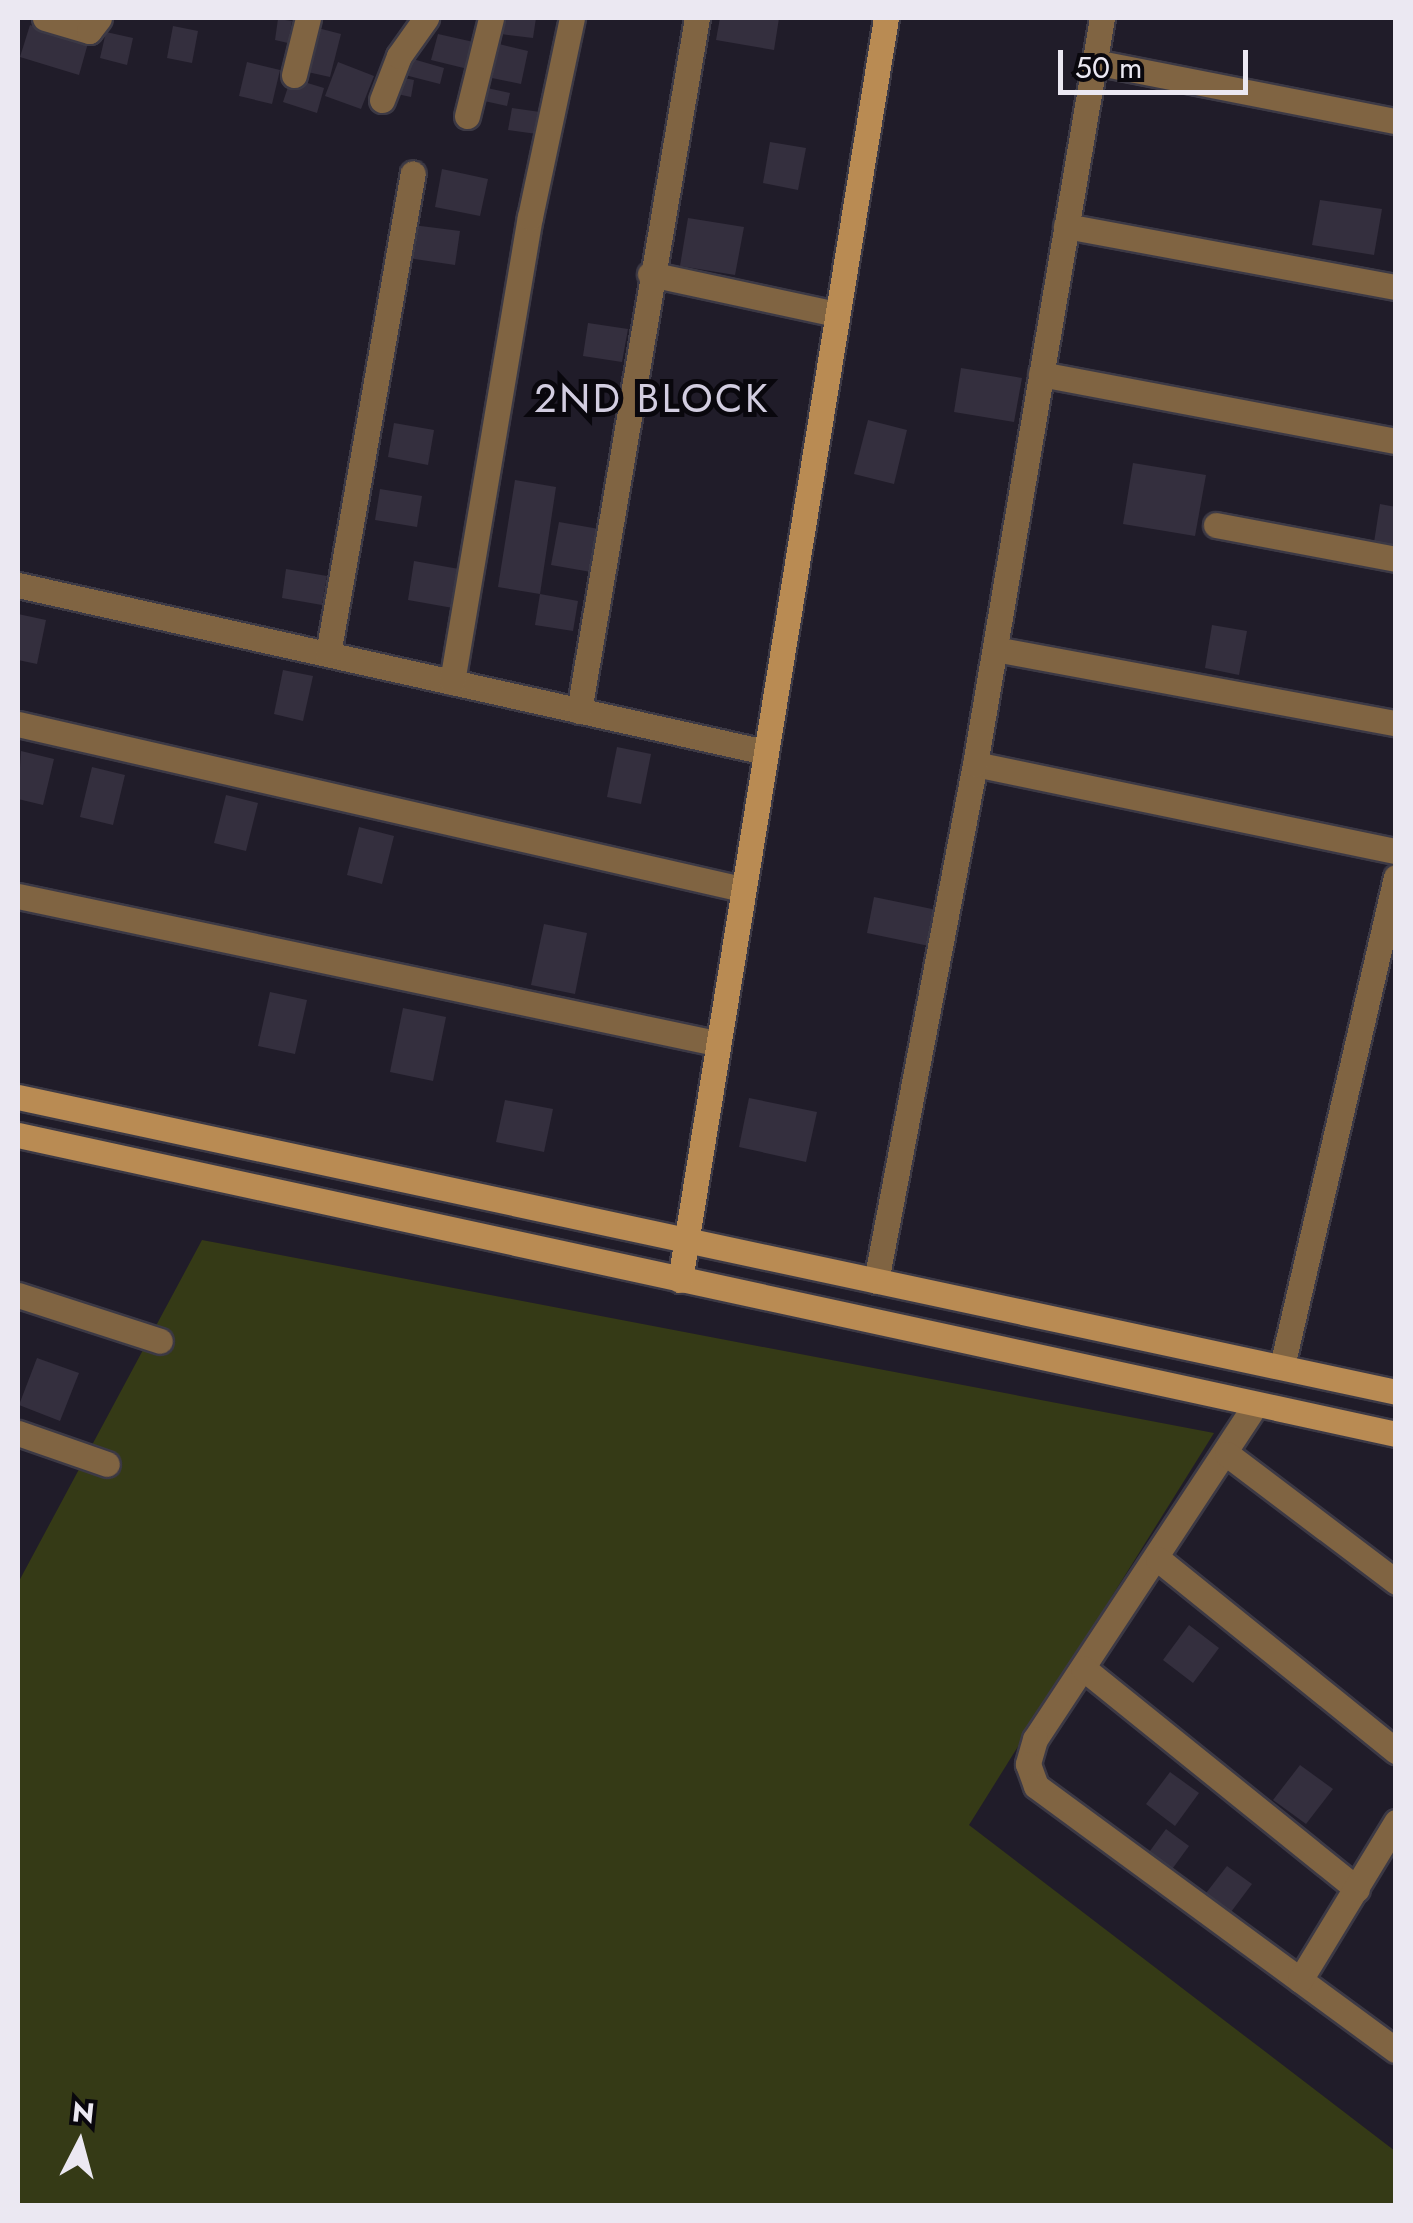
<!DOCTYPE html>
<html>
<head>
<meta charset="utf-8">
<style>
	body { margin:0 }
	#map { position:relative; width:1413px; height:2223px; overflow:hidden; background:#201c29; font-family:Jost,sans-serif }
	div>[style] { position:absolute }
	.green>* { inset:0; background:#353a16 }
	.building>* { inset:0; background:#342f3e }
	.roads { filter:drop-shadow(2px 0 #3c3945) drop-shadow(-2px 0 #3c3945) drop-shadow(0 2px #3c3945) drop-shadow(0 -2px #3c3945) }
	.street>* { height:25px; margin:-12.5px; padding:0 12.5px; transform-origin:12.5px; border-radius:12.5px; background:#806442 }
	.secondary>* { height:25px; margin:-12.5px; padding:0 12.5px; transform-origin:12.5px; border-radius:12.5px; background:#b98b53 }
	span { translate:-50% -50%; white-space:nowrap; text-align:center; line-height:1.15; -webkit-text-stroke:10px #09070d; paint-order:stroke }
	.neighbourhood-label { font-size:40px; color:#d2cde0; letter-spacing:2.5px }
	.frame { position:absolute; inset:0; border:20px solid #ebe8f2; pointer-events:none }
	.north { position:absolute; left:30px; top:2093px; width:100px; height:100px; -webkit-text-stroke:8px #09070d; paint-order:stroke; rotate:6deg; font-size:28px; font-weight:700; line-height:40px; text-align:center; color:#ebe8f2 }
	.north::after { content:''; display:block; margin:auto; width:35px; height:45px; background:#ebe8f2; clip-path:polygon(50% 0,100% 100%,50% 72%,0 100%) }
	.scale { position:absolute; left:1058px; top:50px; width:190px; height:45px; box-sizing:border-box; border:5px solid #ebe8f2; border-top:0; padding-left:12px; font-size:30px; line-height:35px; white-space:nowrap; color:#ebe8f2; -webkit-text-stroke:8px #09070d; paint-order:stroke }
</style>
</head>
<body>
<div id="map">
	<div class="green">
		<i style="clip-path:polygon(202px 1240px,1214px 1433px,969px 1825px,1395px 2151px,1395px 2205px,18px 2206px,18px 1583px)"></i>
	</div>
	<div class="building">
		<i style="clip-path:polygon(503px 18px,536px 18px,533px 38px,501px 34px)"></i>
		<i style="clip-path:polygon(720px 18px,779px 18px,774px 50px,716px 40px)"></i>
		<i style="clip-path:polygon(278px 19px,292px 21px,288px 43px,275px 40px)"></i>
		<i style="clip-path:polygon(30px 25px,88px 43px,79px 75px,20px 57px)"></i>
		<i style="clip-path:polygon(173px 26px,198px 31px,192px 63px,167px 58px)"></i>
		<i style="clip-path:polygon(314px 27px,341px 34px,330px 77px,303px 71px)"></i>
		<i style="clip-path:polygon(106px 32px,133px 38px,127px 65px,100px 58px)"></i>
		<i style="clip-path:polygon(438px 34px,478px 43px,472px 70px,431px 60px)"></i>
		<i style="clip-path:polygon(499px 44px,528px 51px,521px 84px,492px 78px)"></i>
		<i style="clip-path:polygon(406px 57px,444px 68px,440px 84px,401px 74px)"></i>
		<i style="clip-path:polygon(247px 62px,280px 70px,272px 104px,239px 96px)"></i>
		<i style="clip-path:polygon(338px 62px,374px 76px,361px 109px,325px 96px)"></i>
		<i style="clip-path:polygon(399px 77px,414px 80px,411px 97px,397px 94px)"></i>
		<i style="clip-path:polygon(291px 78px,324px 88px,317px 113px,283px 102px)"></i>
		<i style="clip-path:polygon(478px 86px,510px 93px,507px 106px,475px 99px)"></i>
		<i style="clip-path:polygon(512px 108px,547px 113px,544px 135px,508px 130px)"></i>
		<i style="clip-path:polygon(770px 142px,806px 148px,798px 190px,763px 183px)"></i>
		<i style="clip-path:polygon(442px 169px,488px 179px,480px 216px,435px 207px)"></i>
		<i style="clip-path:polygon(1320px 200px,1382px 209px,1374px 255px,1312px 245px)"></i>
		<i style="clip-path:polygon(688px 218px,744px 227px,735px 275px,680px 266px)"></i>
		<i style="clip-path:polygon(413px 225px,460px 231px,455px 265px,408px 258px)"></i>
		<i style="clip-path:polygon(588px 323px,628px 329px,622px 362px,583px 356px)"></i>
		<i style="clip-path:polygon(961px 368px,1022px 378px,1014px 422px,954px 412px)"></i>
		<i style="clip-path:polygon(868px 420px,907px 430px,894px 484px,854px 474px)"></i>
		<i style="clip-path:polygon(394px 423px,434px 430px,428px 465px,388px 457px)"></i>
		<i style="clip-path:polygon(1133px 463px,1206px 475px,1195px 536px,1123px 524px)"></i>
		<i style="clip-path:polygon(515px 480px,556px 487px,540px 594px,498px 587px)"></i>
		<i style="clip-path:polygon(380px 489px,422px 496px,417px 527px,375px 520px)"></i>
		<i style="clip-path:polygon(1380px 504px,1396px 507px,1396px 553px,1373px 549px)"></i>
		<i style="clip-path:polygon(559px 522px,599px 529px,591px 572px,551px 565px)"></i>
		<i style="clip-path:polygon(414px 561px,459px 569px,453px 608px,408px 600px)"></i>
		<i style="clip-path:polygon(286px 569px,327px 576px,322px 605px,282px 598px)"></i>
		<i style="clip-path:polygon(540px 594px,578px 601px,573px 631px,535px 625px)"></i>
		<i style="clip-path:polygon(18px 614px,46px 620px,37px 664px,18px 660px)"></i>
		<i style="clip-path:polygon(1212px 625px,1247px 631px,1239px 675px,1205px 668px)"></i>
		<i style="clip-path:polygon(283px 670px,313px 676px,303px 721px,274px 714px)"></i>
		<i style="clip-path:polygon(617px 747px,651px 754px,641px 804px,607px 797px)"></i>
		<i style="clip-path:polygon(21px 751px,54px 759px,43px 805px,18px 799px)"></i>
		<i style="clip-path:polygon(92px 767px,125px 775px,113px 825px,80px 817px)"></i>
		<i style="clip-path:polygon(226px 795px,258px 803px,246px 851px,214px 843px)"></i>
		<i style="clip-path:polygon(359px 827px,394px 836px,382px 884px,347px 875px)"></i>
		<i style="clip-path:polygon(874px 897px,937px 910px,929px 946px,867px 933px)"></i>
		<i style="clip-path:polygon(544px 924px,587px 933px,575px 994px,531px 985px)"></i>
		<i style="clip-path:polygon(270px 992px,307px 1000px,295px 1054px,258px 1046px)"></i>
		<i style="clip-path:polygon(403px 1008px,446px 1017px,433px 1081px,390px 1072px)"></i>
		<i style="clip-path:polygon(749px 1098px,817px 1112px,806px 1162px,739px 1147px)"></i>
		<i style="clip-path:polygon(505px 1100px,553px 1109px,544px 1152px,496px 1142px)"></i>
		<i style="clip-path:polygon(37px 1358px,79px 1373px,60px 1421px,19px 1405px)"></i>
		<i style="clip-path:polygon(1189px 1625px,1219px 1648px,1193px 1683px,1163px 1660px)"></i>
		<i style="clip-path:polygon(1300px 1765px,1333px 1789px,1306px 1824px,1273px 1800px)"></i>
		<i style="clip-path:polygon(1170px 1772px,1199px 1793px,1175px 1826px,1146px 1804px)"></i>
		<i style="clip-path:polygon(1166px 1829px,1189px 1846px,1170px 1872px,1147px 1855px)"></i>
		<i style="clip-path:polygon(1227px 1866px,1252px 1884px,1228px 1916px,1203px 1897px)"></i>
	</div>
	<div class="roads">
		<div class="street">
			<i style="left:45px;top:18px;width:46px;rotate:16.5deg"></i>
			<i style="left:89px;top:31px;width:16px;rotate:-52deg"></i>
			<i style="left:1094px;top:62px;width:308px;rotate:11.1deg"></i>
			<i style="left:294px;top:75px;width:59px;rotate:-76.2deg"></i>
			<i style="left:382px;top:100px;width:47px;rotate:-68.9deg"></i>
			<i style="left:399px;top:56px;width:47px;rotate:-54.6deg"></i>
			<i style="left:467px;top:116px;width:101px;rotate:-76.2deg"></i>
			<i style="left:1066px;top:226px;width:336px;rotate:10.5deg"></i>
			<i style="left:650px;top:274px;width:191px;rotate:12.1deg"></i>
			<i style="left:1041px;top:374px;width:361px;rotate:10.7deg"></i>
			<i style="left:1216px;top:525px;width:183px;rotate:10.7deg"></i>
			<i style="left:18px;top:585px;width:765px;rotate:12.6deg"></i>
			<i style="left:995px;top:649px;width:408px;rotate:10.5deg"></i>
			<i style="left:328px;top:654px;width:488px;rotate:-80deg"></i>
			<i style="left:452px;top:682px;width:471px;rotate:-80.5deg"></i>
			<i style="left:530px;top:217px;width:203px;rotate:-78.1deg"></i>
			<i style="left:579px;top:711px;width:703px;rotate:-80.34deg"></i>
			<i style="left:18px;top:724px;width:743px;rotate:12.84deg"></i>
			<i style="left:975px;top:764px;width:430px;rotate:11.7deg"></i>
			<i style="left:18px;top:896px;width:713px;rotate:11.89deg"></i>
			<i style="left:876px;top:1281px;width:526px;rotate:-79.16deg"></i>
			<i style="left:975px;top:764px;width:757px;rotate:-80.34deg"></i>
			<i style="left:18px;top:1295px;width:149px;rotate:17.9deg"></i>
			<i style="left:1282px;top:1366px;width:502px;rotate:-76.88deg"></i>
			<i style="left:1256px;top:1404px;width:401px;rotate:123.4deg"></i>
			<i style="left:1035px;top:1739px;width:26px;rotate:106deg"></i>
			<i style="left:1028px;top:1764px;width:23px;rotate:70deg"></i>
			<i style="left:1036px;top:1786px;width:446px;rotate:36.3deg"></i>
			<i style="left:18px;top:1433px;width:94px;rotate:19.2deg"></i>
			<i style="left:1227px;top:1454px;width:212px;rotate:37.1deg"></i>
			<i style="left:1158px;top:1559px;width:306px;rotate:38.9deg"></i>
			<i style="left:1083px;top:1668px;width:352px;rotate:38.9deg"></i>
			<i style="left:1300px;top:1980px;width:185px;rotate:-58.7deg"></i>
		</div>
		<div class="secondary">
			<i style="left:18px;top:1097px;width:1409px;rotate:12.08deg"></i>
			<i style="left:18px;top:1135px;width:1410px;rotate:12.24deg"></i>
			<i style="left:680px;top:1280px;width:1279px;rotate:-80.73deg"></i>
		</div>
	</div>
	<div class="neighbourhood-label">
		<span style="left:652px;top:398px">2ND BLOCK</span>
	</div>
	<div class="frame"></div>
	<div class="north">N</div>
	<div class="scale">50 m</div>
</div>
</body>
</html>
